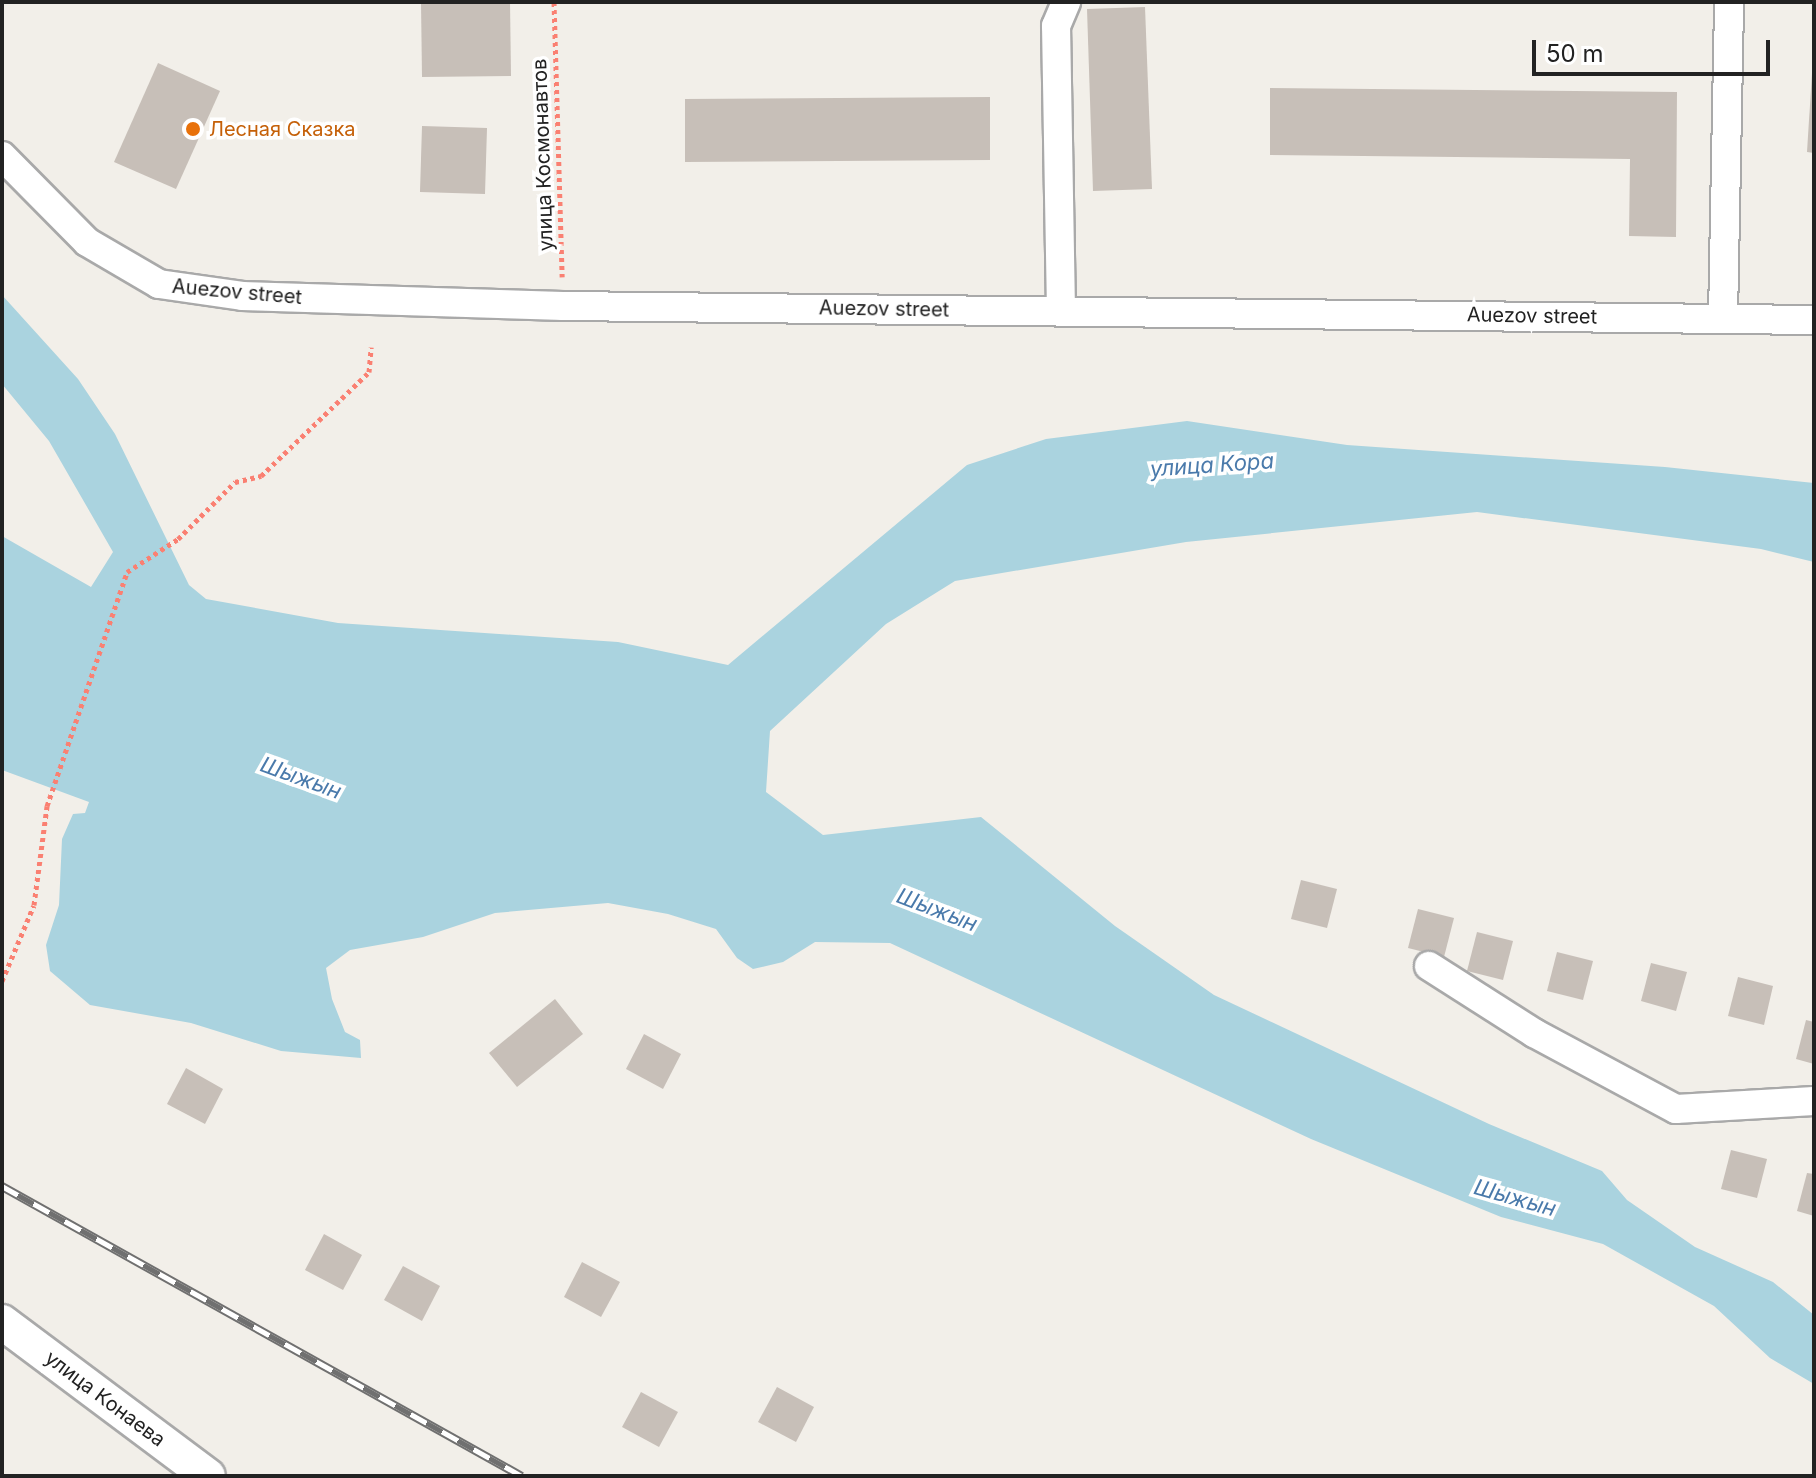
<!DOCTYPE html>
<html>
<head>
<meta charset="utf-8">
<style>
	body { margin:0 }
	#map { position:relative; width:1816px; height:1478px; overflow:hidden; background:#f2efe9; font-family:Inter,sans-serif }
	div>[style] { position:absolute }
	.water>* { inset:0; background:#aad3df }
	.building>* { inset:0; background:#c7bfb8 }
	.path>* { height:5px; margin-top:-2.5px; transform-origin:0; background:repeating-linear-gradient(90deg,#fa8072 0 4px,transparent 0 8px) }
	.roads { filter:drop-shadow(2px 0 #a9a9a9) drop-shadow(-2px 0 #a9a9a9) drop-shadow(0 2px #a9a9a9) drop-shadow(0 -2px #a9a9a9) }
	.minor>* { height:28px; margin:-14px; padding:0 14px; transform-origin:14px; border-radius:14px; background:#fff }
	.tertiary>* { height:34px; margin:-17px; padding:0 17px; transform-origin:17px; border-radius:17px; background:#fff }
	.rail>* { height:9px; margin-top:-4.5px; transform-origin:0; background:repeating-linear-gradient(90deg,#fff 0 18px,#707070 0 36px); box-sizing:border-box; border-block:2px solid #707070 }
	.dots>* { width:22px; height:22px; translate:-50% -50%; box-sizing:border-box; border:4px solid #fff; border-radius:50% }
	span { translate:-50% -50%; white-space:nowrap; text-align:center; line-height:1.15; -webkit-text-stroke:7px #fff; paint-order:stroke }
	.food-label { font-size:20px; color:#c56008 }
	.left { translate:0 -50%; text-align:left }
	.street-label { font-size:20px; color:#222 }
	.water-label { font-size:22px; color:#4a7aab; font-style:italic }
	.frame { position:absolute; inset:0; border:4px solid #222; pointer-events:none }
	.scale { position:absolute; left:1532px; top:40px; width:238px; height:36px; box-sizing:border-box; border:4px solid #222; border-top:0; padding-left:10px; font-size:24px; line-height:28px; white-space:nowrap; color:#222; -webkit-text-stroke:6px #fff; paint-order:stroke }
</style>
</head>
<body>
<div id="map">
	<div class="water">
		<i style="clip-path:polygon(2px 295px,78px 379px,115px 434px,189px 585px,206px 599px,338px 623px,618px 642px,728px 665px,967px 465px,1046px 439px,1187px 421px,1347px 445px,1665px 467px,1814px 483px,1814px 562px,1761px 549px,1477px 512px,1186px 542px,955px 581px,886px 624px,770px 731px,766px 792px,823px 835px,981px 817px,1115px 926px,1214px 995px,1489px 1124px,1602px 1171px,1627px 1200px,1695px 1247px,1773px 1282px,1814px 1315px,1814px 1384px,1770px 1358px,1714px 1306px,1603px 1244px,1501px 1217px,1311px 1139px,890px 943px,815px 942px,783px 962px,753px 969px,737px 958px,716px 929px,668px 914px,608px 903px,495px 913px,423px 937px,350px 950px,326px 968px,332px 999px,345px 1032px,360px 1040px,361px 1058px,281px 1051px,191px 1023px,90px 1005px,50px 971px,46px 945px,59px 905px,62px 839px,73px 814px,85px 813px,89px 802px,2px 770px,2px 536px,91px 587px,113px 552px,49px 441px,2px 384px)"></i>
	</div>
	<div class="building">
		<i style="clip-path:polygon(421px 2px,510px 2px,511px 76px,422px 77px)"></i>
		<i style="clip-path:polygon(1145px 7px,1152px 189px,1093px 191px,1087px 9px)"></i>
		<i style="clip-path:polygon(158px 63px,220px 91px,176px 189px,114px 162px)"></i>
		<i style="clip-path:polygon(1812px 73px,1814px 73px,1814px 153px,1807px 152px)"></i>
		<i style="clip-path:polygon(1270px 88px,1677px 92px,1676px 237px,1629px 236px,1630px 159px,1270px 155px)"></i>
		<i style="clip-path:polygon(990px 97px,990px 160px,685px 162px,685px 99px)"></i>
		<i style="clip-path:polygon(422px 126px,487px 128px,485px 194px,420px 192px)"></i>
		<i style="clip-path:polygon(1301px 880px,1337px 889px,1327px 928px,1291px 919px)"></i>
		<i style="clip-path:polygon(1418px 909px,1454px 918px,1444px 957px,1408px 948px)"></i>
		<i style="clip-path:polygon(1477px 932px,1513px 941px,1503px 980px,1467px 971px)"></i>
		<i style="clip-path:polygon(1557px 952px,1593px 961px,1583px 1000px,1547px 991px)"></i>
		<i style="clip-path:polygon(1651px 963px,1687px 972px,1676px 1011px,1641px 1001px)"></i>
		<i style="clip-path:polygon(1738px 977px,1773px 986px,1764px 1025px,1728px 1016px)"></i>
		<i style="clip-path:polygon(555px 999px,583px 1034px,517px 1087px,489px 1053px)"></i>
		<i style="clip-path:polygon(1806px 1020px,1814px 1022px,1814px 1064px,1796px 1059px)"></i>
		<i style="clip-path:polygon(644px 1034px,681px 1054px,663px 1089px,626px 1069px)"></i>
		<i style="clip-path:polygon(186px 1068px,223px 1089px,205px 1124px,167px 1104px)"></i>
		<i style="clip-path:polygon(1731px 1150px,1767px 1159px,1757px 1198px,1721px 1189px)"></i>
		<i style="clip-path:polygon(1807px 1173px,1814px 1174px,1814px 1216px,1797px 1211px)"></i>
		<i style="clip-path:polygon(324px 1234px,362px 1255px,343px 1290px,305px 1270px)"></i>
		<i style="clip-path:polygon(582px 1262px,620px 1282px,601px 1317px,564px 1297px)"></i>
		<i style="clip-path:polygon(403px 1266px,440px 1286px,422px 1321px,384px 1300px)"></i>
		<i style="clip-path:polygon(777px 1387px,814px 1407px,796px 1442px,758px 1422px)"></i>
		<i style="clip-path:polygon(641px 1392px,678px 1412px,659px 1447px,622px 1427px)"></i>
	</div>
	<div class="path">
		<i style="left:554px;top:2px;width:275px;rotate:88.3deg"></i>
		<i style="left:2px;top:981px;width:82px;rotate:-67.2deg"></i>
		<i style="left:34px;top:905px;width:100px;rotate:-82.5deg"></i>
		<i style="left:47px;top:806px;width:247px;rotate:-71.1deg"></i>
		<i style="left:127px;top:572px;width:61px;rotate:-32.9deg"></i>
		<i style="left:178px;top:539px;width:81px;rotate:-45deg"></i>
		<i style="left:235px;top:482px;width:27px;rotate:-13deg"></i>
		<i style="left:261px;top:476px;width:150px;rotate:-43.9deg"></i>
		<i style="left:369px;top:372px;width:25px;rotate:-85deg"></i>
	</div>
	<div class="roads">
		<div class="minor">
			<i style="left:2px;top:156px;width:121px;rotate:45.3deg"></i>
			<i style="left:87px;top:242px;width:83px;rotate:30.3deg"></i>
			<i style="left:159px;top:284px;width:84px;rotate:8.2deg"></i>
			<i style="left:242px;top:296px;width:321px;rotate:1.8deg"></i>
			<i style="left:563px;top:306px;width:1251px;rotate:0.64deg"></i>
			<i style="left:1061px;top:311px;width:285px;rotate:-91deg"></i>
			<i style="left:1056px;top:26px;width:26px;rotate:-67deg"></i>
			<i style="left:1723px;top:318px;width:316px;rotate:-88.9deg"></i>
			<i style="left:1429px;top:966px;width:125px;rotate:32.5deg"></i>
			<i style="left:1534px;top:1033px;width:161px;rotate:28.2deg"></i>
			<i style="left:1676px;top:1109px;width:138px;rotate:-3.3deg"></i>
		</div>
		<div class="tertiary">
			<i style="left:2px;top:1322px;width:257px;rotate:36.8deg"></i>
		</div>
	</div>
	<div class="rail">
		<i style="left:2px;top:1186px;width:595px;rotate:29.15deg"></i>
	</div>
	<div class="dots">
		<i style="left:193px;top:129px;background:#e8710a"></i>
	</div>
	<div class="food-label">
		<span class="left" style="left:209px;top:129px">Лесная Сказка</span>
	</div>
	<div class="street-label">
		<span style="left:543px;top:155px;rotate:-92deg">улица Космонавтов</span>
		<span style="left:237px;top:292px;rotate:5deg">Auezov street</span>
		<span style="left:884px;top:309px;rotate:1deg">Auezov street</span>
		<span style="left:1532px;top:316px;rotate:1deg">Auezov street</span>
		<span style="left:105px;top:1399px;rotate:37deg">улица Конаева</span>
	</div>
	<div class="water-label">
		<span style="left:1212px;top:465px;rotate:-4deg">улица Кора</span>
		<span style="left:301px;top:778px;rotate:20deg">Шыжын</span>
		<span style="left:937px;top:910px;rotate:21deg">Шыжын</span>
		<span style="left:1515px;top:1198px;rotate:16deg">Шыжын</span>
	</div>
	<div class="frame"></div>
	<div class="scale">50 m</div>
</div>
</body>
</html>
